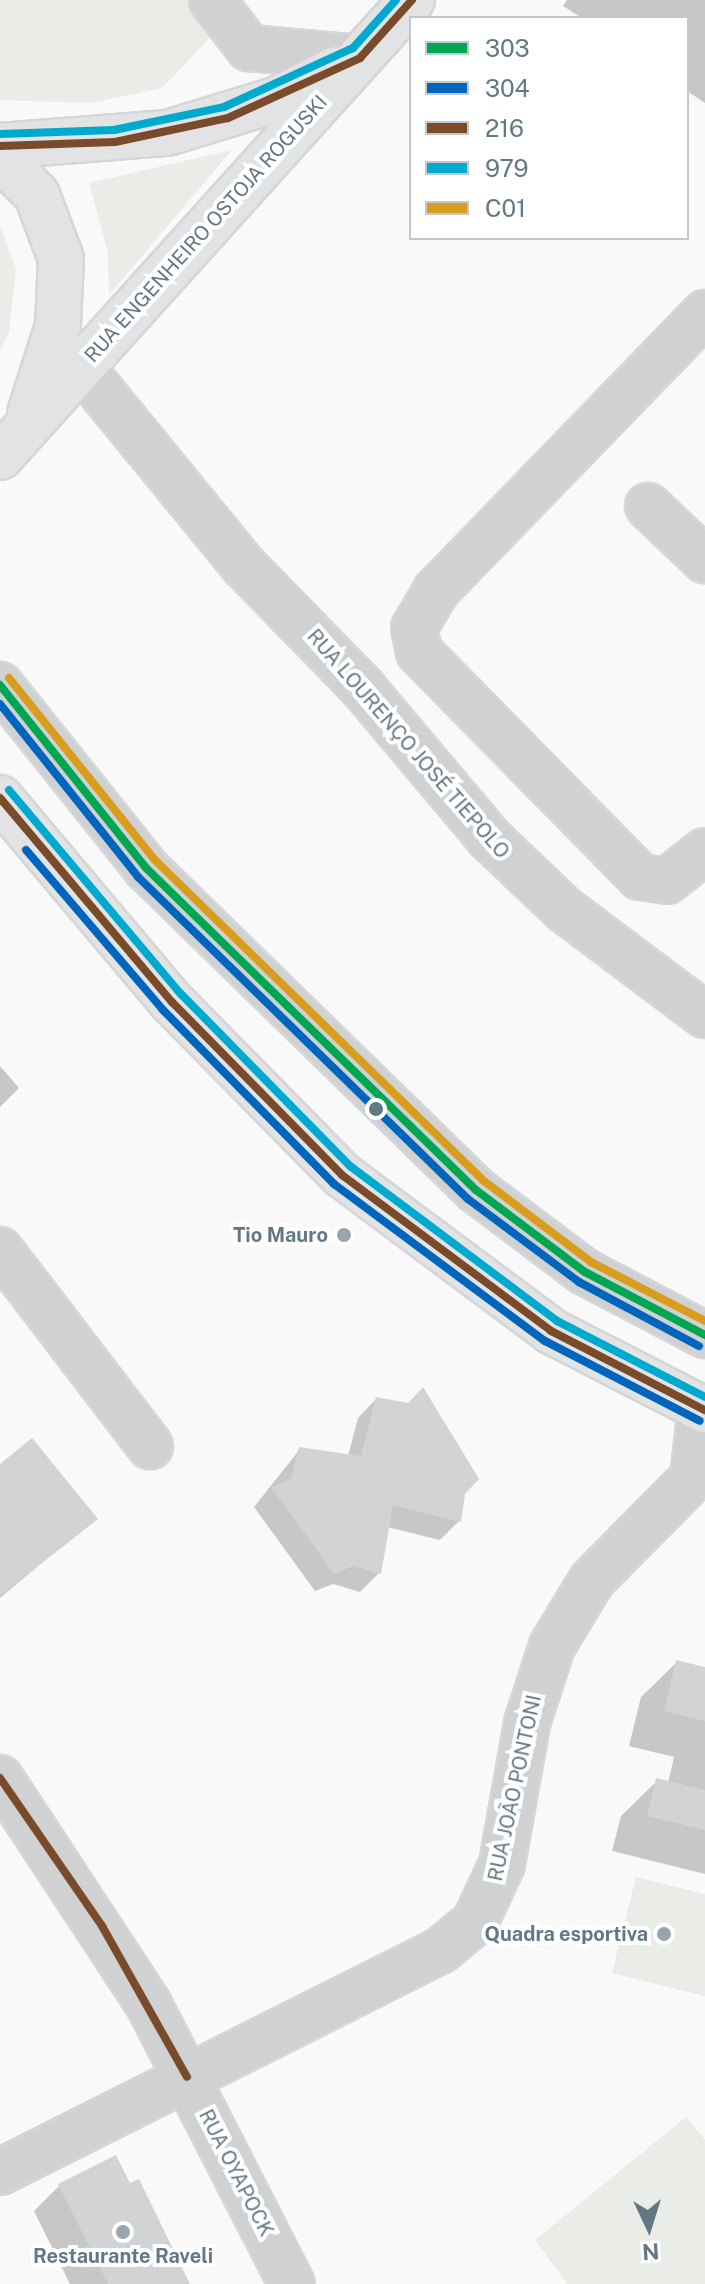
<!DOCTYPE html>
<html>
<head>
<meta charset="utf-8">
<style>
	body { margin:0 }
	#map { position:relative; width:705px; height:2284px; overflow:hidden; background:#f9f9f9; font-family:"Public Sans",sans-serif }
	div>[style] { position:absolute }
	.green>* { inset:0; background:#e9ece7 }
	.shadow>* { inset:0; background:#0003 }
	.building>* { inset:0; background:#d1d3d4 }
	.roads { filter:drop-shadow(2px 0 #d5d6d7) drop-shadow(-2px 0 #d5d6d7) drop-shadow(0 2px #d5d6d7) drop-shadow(0 -2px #d5d6d7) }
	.minor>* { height:44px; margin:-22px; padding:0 22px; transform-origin:22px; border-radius:22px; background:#cfd1d2 }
	.major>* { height:44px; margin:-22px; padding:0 22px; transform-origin:22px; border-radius:22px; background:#e2e3e4 }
	.bus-1>* { height:8px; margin:-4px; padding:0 4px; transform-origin:4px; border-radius:4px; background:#00a651 }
	.bus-2>* { height:8px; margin:-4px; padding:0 4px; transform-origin:4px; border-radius:4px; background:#0065bd }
	.bus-3>* { height:8px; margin:-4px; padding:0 4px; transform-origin:4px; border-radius:4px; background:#7a4b2a }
	.bus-4>* { height:8px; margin:-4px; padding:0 4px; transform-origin:4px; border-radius:4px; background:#00a9ce }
	.bus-5>* { height:8px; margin:-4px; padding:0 4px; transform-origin:4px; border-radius:4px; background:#d99d1b }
	.dots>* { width:22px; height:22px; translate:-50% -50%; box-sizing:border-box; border:4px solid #fff; border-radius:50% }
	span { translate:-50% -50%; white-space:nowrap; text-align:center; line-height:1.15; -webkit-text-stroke:8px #fff; paint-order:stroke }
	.street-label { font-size:20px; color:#637885 }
	.poi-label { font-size:20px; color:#637885; font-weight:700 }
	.right { translate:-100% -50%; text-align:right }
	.legend { position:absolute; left:409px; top:16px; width:280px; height:224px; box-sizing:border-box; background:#fff; border:2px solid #c1c9ce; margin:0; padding:10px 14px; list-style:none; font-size:24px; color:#637885 }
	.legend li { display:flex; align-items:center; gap:16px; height:40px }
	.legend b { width:40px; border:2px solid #c1c9ce }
	.north { position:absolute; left:609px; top:2188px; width:80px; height:80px; -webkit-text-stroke:6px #fff; paint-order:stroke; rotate:176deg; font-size:22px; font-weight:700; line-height:32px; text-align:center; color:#637885 }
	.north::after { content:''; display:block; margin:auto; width:28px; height:36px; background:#637885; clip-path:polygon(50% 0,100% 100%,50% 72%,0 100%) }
</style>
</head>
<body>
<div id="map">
	<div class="green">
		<i style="clip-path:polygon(0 0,246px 0,162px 88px,91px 103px,0 100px)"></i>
		<i style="clip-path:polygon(232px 150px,109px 295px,108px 253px,89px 183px)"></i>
		<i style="clip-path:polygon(0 226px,16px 269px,9px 332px,0 350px)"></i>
		<i style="clip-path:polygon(636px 1877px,705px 1894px,705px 1996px,612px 1973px)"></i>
		<i style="clip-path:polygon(686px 2117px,705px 2140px,705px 2284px,567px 2284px,535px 2240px)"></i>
	</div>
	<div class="shadow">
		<i style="clip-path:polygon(567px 0,705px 0,705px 103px,687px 91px,687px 18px,582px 18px,563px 6px)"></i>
		<i style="clip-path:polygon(0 1066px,19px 1088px,0 1107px)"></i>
		<i style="clip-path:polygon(376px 1399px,463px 1493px,459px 1521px,440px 1540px,387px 1527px,379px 1573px,360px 1592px,333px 1584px,315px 1591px,254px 1507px,300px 1449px,348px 1456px,358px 1418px)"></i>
		<i style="clip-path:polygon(0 1465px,95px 1518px,0 1598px)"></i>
		<i style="clip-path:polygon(677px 1662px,705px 1669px,705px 1874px,612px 1851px,621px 1816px,657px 1781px,668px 1783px,674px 1757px,629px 1746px,641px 1697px)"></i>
		<i style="clip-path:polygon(60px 2185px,182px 2284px,70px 2284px,34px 2211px)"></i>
	</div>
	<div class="building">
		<i style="clip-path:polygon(423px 1387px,479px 1479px,465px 1494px,461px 1522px,393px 1505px,381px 1574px,353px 1566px,334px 1574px,271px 1487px,291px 1479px,299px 1447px,361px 1456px,376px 1397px,408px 1403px)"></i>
		<i style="clip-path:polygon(32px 1438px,98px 1519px,0 1596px,0 1464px)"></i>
		<i style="clip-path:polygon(676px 1660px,705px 1667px,705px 1721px,664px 1711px)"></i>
		<i style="clip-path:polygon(656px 1778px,705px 1790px,705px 1830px,647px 1816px)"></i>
		<i style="clip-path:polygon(116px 2155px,130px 2183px,139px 2179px,190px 2284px,108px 2284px,58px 2184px)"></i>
	</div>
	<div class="roads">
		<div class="minor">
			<i style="left:212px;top:0;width:61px;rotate:52.4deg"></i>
			<i style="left:249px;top:48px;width:111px;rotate:5.1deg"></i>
			<i style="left:705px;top:313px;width:387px;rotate:134.1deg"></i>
			<i style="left:436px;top:591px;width:43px;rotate:120.7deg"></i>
			<i style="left:414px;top:628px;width:25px;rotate:78deg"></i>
			<i style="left:419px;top:652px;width:315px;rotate:45.5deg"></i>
			<i style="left:640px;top:877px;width:27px;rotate:8deg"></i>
			<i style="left:667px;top:881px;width:48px;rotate:-38.3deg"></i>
			<i style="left:81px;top:367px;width:257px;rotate:50.7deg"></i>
			<i style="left:244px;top:566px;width:169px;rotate:45.7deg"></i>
			<i style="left:362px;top:687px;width:197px;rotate:49.9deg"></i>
			<i style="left:489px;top:838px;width:105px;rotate:43.5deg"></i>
			<i style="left:565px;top:910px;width:175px;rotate:36.9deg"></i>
			<i style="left:648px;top:506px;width:79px;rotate:43.5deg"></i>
			<i style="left:0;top:685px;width:234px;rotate:51.4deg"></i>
			<i style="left:146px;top:868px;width:461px;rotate:44.3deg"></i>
			<i style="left:476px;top:1190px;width:136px;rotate:37deg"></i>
			<i style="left:585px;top:1272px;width:136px;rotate:27.7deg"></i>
			<i style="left:0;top:1250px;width:247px;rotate:52.6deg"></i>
			<i style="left:0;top:1778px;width:269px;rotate:56.7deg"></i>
			<i style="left:148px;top:2003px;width:316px;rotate:62.9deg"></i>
			<i style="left:0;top:2172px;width:492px;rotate:-26.7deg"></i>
			<i style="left:440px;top:1951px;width:45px;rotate:-39.6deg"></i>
			<i style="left:475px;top:1922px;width:64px;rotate:-65deg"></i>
			<i style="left:502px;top:1864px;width:143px;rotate:-79.9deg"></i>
			<i style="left:527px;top:1723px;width:81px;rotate:-72deg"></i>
			<i style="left:552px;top:1646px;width:77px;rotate:-58.8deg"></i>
			<i style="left:592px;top:1580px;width:144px;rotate:-45.3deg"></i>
			<i style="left:693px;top:1478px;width:70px;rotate:-83.5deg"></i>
		</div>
		<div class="major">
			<i style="left:0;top:146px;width:168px;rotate:-4.5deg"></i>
			<i style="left:167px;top:133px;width:113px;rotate:-17deg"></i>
			<i style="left:275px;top:100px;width:68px;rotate:-26.9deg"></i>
			<i style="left:0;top:158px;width:52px;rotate:45deg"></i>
			<i style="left:37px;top:195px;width:68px;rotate:69.4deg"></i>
			<i style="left:61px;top:259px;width:67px;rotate:92.6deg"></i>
			<i style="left:58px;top:326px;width:91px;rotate:107.8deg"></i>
			<i style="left:0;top:457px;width:615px;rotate:-47.96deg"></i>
			<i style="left:0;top:798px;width:267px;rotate:49.9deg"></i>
			<i style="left:172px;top:1002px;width:243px;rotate:45.5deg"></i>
			<i style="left:342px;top:1175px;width:261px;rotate:36.7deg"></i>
			<i style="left:551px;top:1331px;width:173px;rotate:27.2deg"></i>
		</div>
	</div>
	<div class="bus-1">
		<i style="left:0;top:685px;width:234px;rotate:51.4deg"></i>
		<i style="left:146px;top:868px;width:461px;rotate:44.3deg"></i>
		<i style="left:476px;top:1190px;width:136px;rotate:37deg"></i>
		<i style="left:585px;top:1272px;width:136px;rotate:27.7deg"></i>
	</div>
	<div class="bus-2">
		<i style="left:0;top:704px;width:221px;rotate:51.4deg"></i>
		<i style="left:138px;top:877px;width:461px;rotate:44.3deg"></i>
		<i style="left:468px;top:1199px;width:139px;rotate:36.8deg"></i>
		<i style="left:579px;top:1282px;width:136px;rotate:28.1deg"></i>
		<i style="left:26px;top:850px;width:211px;rotate:49.4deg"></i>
		<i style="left:163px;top:1010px;width:244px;rotate:45.5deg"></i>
		<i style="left:334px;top:1184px;width:263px;rotate:36.7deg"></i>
		<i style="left:545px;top:1341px;width:174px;rotate:27.3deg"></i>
	</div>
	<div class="bus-3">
		<i style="left:0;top:146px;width:115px;rotate:-2deg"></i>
		<i style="left:115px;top:142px;width:116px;rotate:-12deg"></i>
		<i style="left:228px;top:118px;width:145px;rotate:-24.4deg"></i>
		<i style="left:360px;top:58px;width:78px;rotate:-48.1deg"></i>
		<i style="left:0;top:798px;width:267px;rotate:49.9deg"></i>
		<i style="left:172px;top:1002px;width:243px;rotate:45.5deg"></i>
		<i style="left:342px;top:1175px;width:261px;rotate:36.7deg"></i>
		<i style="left:551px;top:1331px;width:173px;rotate:27.2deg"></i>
		<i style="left:0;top:1778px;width:180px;rotate:55.4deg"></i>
		<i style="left:102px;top:1926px;width:173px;rotate:60.6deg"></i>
	</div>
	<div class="bus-4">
		<i style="left:0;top:134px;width:114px;rotate:-2deg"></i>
		<i style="left:114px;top:130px;width:112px;rotate:-11.8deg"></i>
		<i style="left:224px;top:107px;width:142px;rotate:-24.6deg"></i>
		<i style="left:353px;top:48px;width:64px;rotate:-48.1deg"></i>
		<i style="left:9px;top:790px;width:267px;rotate:49.9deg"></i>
		<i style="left:181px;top:994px;width:241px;rotate:45.5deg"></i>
		<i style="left:350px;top:1166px;width:259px;rotate:36.8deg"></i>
		<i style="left:557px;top:1321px;width:166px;rotate:27.2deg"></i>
	</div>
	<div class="bus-5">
		<i style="left:9px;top:678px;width:233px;rotate:51.3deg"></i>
		<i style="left:155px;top:860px;width:460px;rotate:44.3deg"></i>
		<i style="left:484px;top:1181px;width:134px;rotate:37.1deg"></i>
		<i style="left:591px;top:1262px;width:128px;rotate:27.4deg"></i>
	</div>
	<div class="dots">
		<i style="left:376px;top:1109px;background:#637885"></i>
		<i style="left:344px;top:1235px;background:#98a5ae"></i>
		<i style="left:664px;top:1934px;background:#98a5ae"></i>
		<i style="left:123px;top:2232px;background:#98a5ae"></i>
	</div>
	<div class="street-label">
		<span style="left:206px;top:229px;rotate:-48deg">RUA ENGENHEIRO OSTOJA ROGUSKI</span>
		<span style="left:408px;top:744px;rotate:49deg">RUA LOURENÇO JOSÉ TIEPOLO</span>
		<span style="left:515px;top:1788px;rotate:-78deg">RUA JOÃO PONTONI</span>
		<span style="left:236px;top:2173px;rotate:63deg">RUA OYAPOCK</span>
	</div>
	<div class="poi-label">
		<span class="right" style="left:328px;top:1235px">Tio Mauro</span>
		<span class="right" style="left:648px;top:1934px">Quadra esportiva</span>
		<span style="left:123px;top:2256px">Restaurante Raveli</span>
	</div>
	<ul class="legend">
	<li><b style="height:10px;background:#00a651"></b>303</li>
	<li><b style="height:10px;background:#0065bd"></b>304</li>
	<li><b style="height:10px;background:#7a4b2a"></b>216</li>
	<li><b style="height:10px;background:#00a9ce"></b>979</li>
	<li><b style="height:10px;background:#d99d1b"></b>C01</li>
	</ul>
	<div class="north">N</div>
</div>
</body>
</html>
